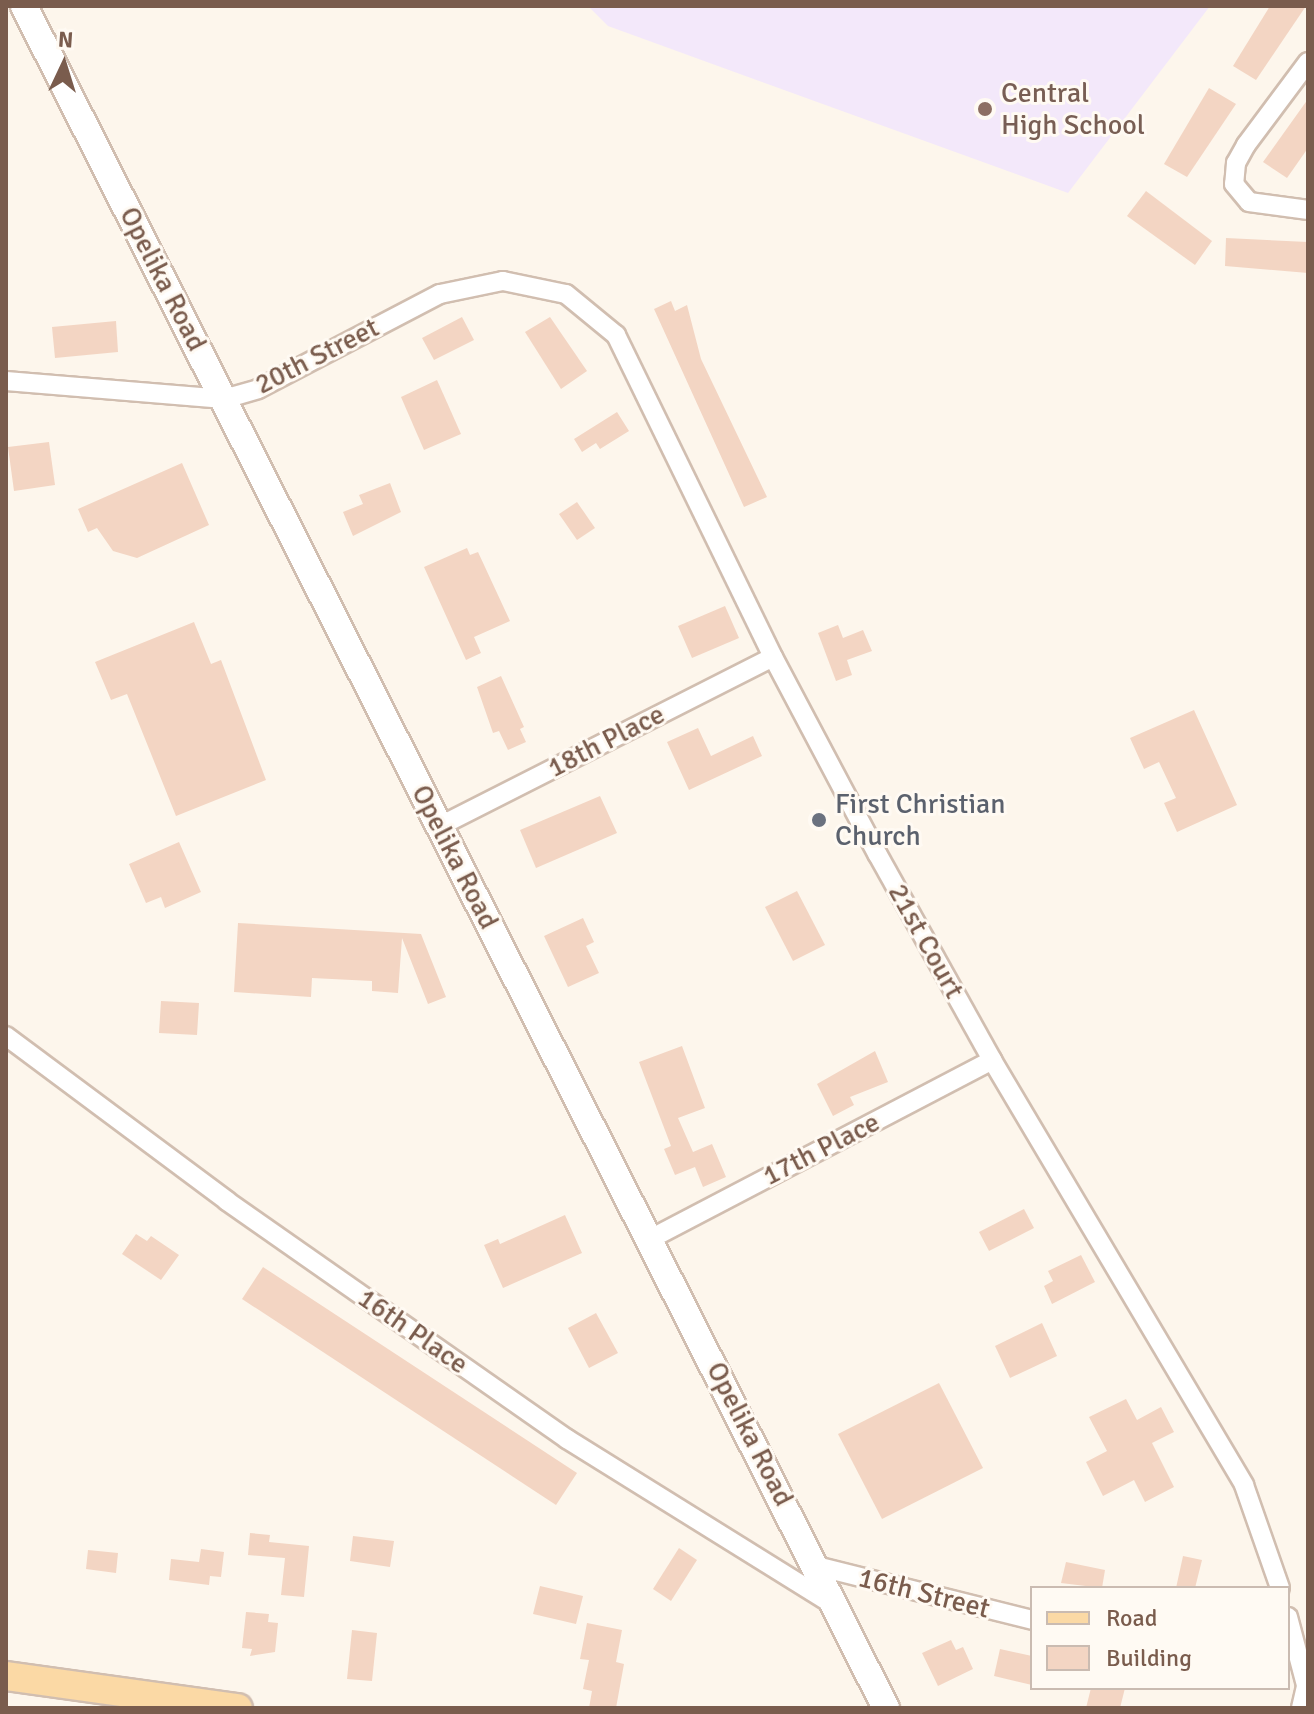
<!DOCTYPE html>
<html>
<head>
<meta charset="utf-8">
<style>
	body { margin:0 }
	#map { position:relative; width:1314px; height:1714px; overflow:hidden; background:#fdf6ec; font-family:Signika,sans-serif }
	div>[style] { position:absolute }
	.education>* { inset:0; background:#f3e8fa }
	.building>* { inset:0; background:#f3d5c3 }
	.roads { filter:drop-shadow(2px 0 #d1beb0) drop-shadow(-2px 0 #d1beb0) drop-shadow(0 2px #d1beb0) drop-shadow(0 -2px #d1beb0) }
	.minor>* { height:18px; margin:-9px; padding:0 9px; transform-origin:9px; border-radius:9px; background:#fff }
	.secondary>* { height:26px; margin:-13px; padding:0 13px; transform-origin:13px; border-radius:13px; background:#fff }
	.primary>* { height:28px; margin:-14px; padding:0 14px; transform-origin:14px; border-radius:14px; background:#fbd9a5 }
	.dots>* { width:22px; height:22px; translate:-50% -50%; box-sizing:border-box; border:4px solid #fffaf3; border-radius:50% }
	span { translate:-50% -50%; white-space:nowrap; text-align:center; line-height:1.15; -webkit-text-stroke:6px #fffaf3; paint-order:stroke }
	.education-label { font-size:28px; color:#785e54 }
	.left { translate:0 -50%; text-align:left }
	.street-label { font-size:28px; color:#7a5c4d }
	.worship-label { font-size:28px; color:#5b616d }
	.frame { position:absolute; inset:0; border:8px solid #7a5c4d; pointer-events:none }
	.legend { position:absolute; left:1030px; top:1586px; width:260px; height:104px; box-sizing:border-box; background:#fffaf3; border:2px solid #cabbb1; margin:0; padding:10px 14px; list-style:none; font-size:24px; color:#7a5c4d }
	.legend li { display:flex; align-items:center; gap:16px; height:40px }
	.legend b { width:40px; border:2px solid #cabbb1 }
	.north { position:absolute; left:24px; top:24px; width:80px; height:80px; -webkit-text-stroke:6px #fffaf3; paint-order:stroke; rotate:4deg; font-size:22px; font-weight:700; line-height:32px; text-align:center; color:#7a5c4d }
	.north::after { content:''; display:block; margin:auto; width:28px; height:36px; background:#7a5c4d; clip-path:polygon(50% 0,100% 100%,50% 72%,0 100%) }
</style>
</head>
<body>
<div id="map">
	<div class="education">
		<i style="clip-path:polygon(588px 6px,1210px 6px,1068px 193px,608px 26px)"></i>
	</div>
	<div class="building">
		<i style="clip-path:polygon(1270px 6px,1306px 6px,1256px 80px,1233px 66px)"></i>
		<i style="clip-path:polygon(1209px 88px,1236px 104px,1187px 177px,1164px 164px)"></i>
		<i style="clip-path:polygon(1308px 99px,1308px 148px,1287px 178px,1263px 162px)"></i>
		<i style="clip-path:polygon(1146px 191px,1212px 241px,1195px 265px,1127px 216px)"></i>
		<i style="clip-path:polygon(1226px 238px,1308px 242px,1308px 273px,1225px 266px)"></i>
		<i style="clip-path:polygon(671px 301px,675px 311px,687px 305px,701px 359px,767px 497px,744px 507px,654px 309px)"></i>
		<i style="clip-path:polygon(462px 317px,474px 340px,434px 360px,422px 338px)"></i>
		<i style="clip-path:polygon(550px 317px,587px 371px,561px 389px,525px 332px)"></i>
		<i style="clip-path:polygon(116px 321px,118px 352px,55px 358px,52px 327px)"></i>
		<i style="clip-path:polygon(437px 380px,461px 434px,424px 450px,401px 397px)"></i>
		<i style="clip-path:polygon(617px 412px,629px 431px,600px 449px,596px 443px,582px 452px,574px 439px)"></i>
		<i style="clip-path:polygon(49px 442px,55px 485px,14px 491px,8px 447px)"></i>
		<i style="clip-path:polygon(182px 463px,209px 525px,137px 558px,113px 551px,97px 528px,88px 532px,78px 509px)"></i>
		<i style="clip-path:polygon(390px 483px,401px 512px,353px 536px,343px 512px,363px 504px,359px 495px)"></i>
		<i style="clip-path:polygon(577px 502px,595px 528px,577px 540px,559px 514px)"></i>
		<i style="clip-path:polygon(467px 548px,470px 555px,478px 552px,510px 621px,474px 637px,481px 653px,466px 660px,424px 567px)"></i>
		<i style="clip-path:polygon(725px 606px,739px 638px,692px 658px,678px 626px)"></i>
		<i style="clip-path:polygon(194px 622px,211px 664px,221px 660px,266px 780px,176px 816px,127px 694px,111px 700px,95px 662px)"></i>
		<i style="clip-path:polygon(838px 625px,843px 638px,863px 630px,872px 651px,847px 660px,852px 675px,836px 681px,818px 633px)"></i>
		<i style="clip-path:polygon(501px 676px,524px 727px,520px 729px,526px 742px,508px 750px,499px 731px,493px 733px,477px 687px)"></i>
		<i style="clip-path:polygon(1194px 710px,1237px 805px,1177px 832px,1164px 803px,1176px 798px,1159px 762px,1144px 769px,1130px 738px)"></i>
		<i style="clip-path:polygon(698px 728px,711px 756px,753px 736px,762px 756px,689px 790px,667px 742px)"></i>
		<i style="clip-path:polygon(600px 796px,617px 833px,536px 868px,520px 830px)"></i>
		<i style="clip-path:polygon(179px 842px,201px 892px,165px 908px,161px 897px,146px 903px,129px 864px)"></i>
		<i style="clip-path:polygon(797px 891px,825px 945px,793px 961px,765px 907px)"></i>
		<i style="clip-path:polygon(583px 918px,594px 942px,586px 946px,599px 973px,568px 987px,544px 936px)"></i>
		<i style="clip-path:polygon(238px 923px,421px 934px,446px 997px,428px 1004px,402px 938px,398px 993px,372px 991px,372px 981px,312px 978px,311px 997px,234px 992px)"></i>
		<i style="clip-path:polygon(161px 1001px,199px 1003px,197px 1035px,159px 1033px)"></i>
		<i style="clip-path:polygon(682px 1046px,705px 1108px,678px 1118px,693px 1152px,712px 1144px,726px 1177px,703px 1187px,695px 1167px,675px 1175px,664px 1149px,671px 1146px,639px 1062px)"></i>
		<i style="clip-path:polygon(875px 1051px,888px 1082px,850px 1097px,854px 1105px,833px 1116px,817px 1084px)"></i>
		<i style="clip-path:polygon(1024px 1209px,1034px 1228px,989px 1251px,979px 1232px)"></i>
		<i style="clip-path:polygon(565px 1215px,582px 1253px,503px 1288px,484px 1245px,498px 1239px,500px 1244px)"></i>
		<i style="clip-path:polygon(136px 1234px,147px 1241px,151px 1236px,179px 1255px,161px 1280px,122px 1254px)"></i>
		<i style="clip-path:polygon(1081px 1255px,1095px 1282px,1052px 1304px,1044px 1286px,1053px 1281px,1048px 1271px)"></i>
		<i style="clip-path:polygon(263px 1267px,577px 1473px,556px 1505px,242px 1299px)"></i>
		<i style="clip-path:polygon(596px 1313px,618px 1353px,589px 1368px,568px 1328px)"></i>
		<i style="clip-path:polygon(1042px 1323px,1057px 1356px,1010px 1378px,995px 1346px)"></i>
		<i style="clip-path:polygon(939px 1383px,983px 1468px,882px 1519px,838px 1434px)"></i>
		<i style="clip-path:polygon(1126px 1399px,1137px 1420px,1161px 1407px,1174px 1432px,1152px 1443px,1174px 1487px,1145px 1502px,1134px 1480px,1103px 1496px,1086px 1462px,1107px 1451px,1089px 1417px)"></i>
		<i style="clip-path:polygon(250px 1533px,270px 1535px,269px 1542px,309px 1546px,304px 1597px,281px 1595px,285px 1558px,248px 1555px)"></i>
		<i style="clip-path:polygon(353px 1536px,394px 1541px,390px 1567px,350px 1561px)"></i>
		<i style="clip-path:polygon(679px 1548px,697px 1560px,671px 1601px,653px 1589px)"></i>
		<i style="clip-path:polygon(201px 1549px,224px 1552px,221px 1577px,210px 1576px,209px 1585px,169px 1580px,171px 1559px,199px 1562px)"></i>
		<i style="clip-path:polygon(88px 1550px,118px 1553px,116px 1573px,86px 1569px)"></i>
		<i style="clip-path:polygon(1183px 1556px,1202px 1560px,1195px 1588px,1176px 1588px)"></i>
		<i style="clip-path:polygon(1066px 1562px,1105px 1570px,1102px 1588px,1061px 1583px)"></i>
		<i style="clip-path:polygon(540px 1586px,583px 1596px,576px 1624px,533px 1614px)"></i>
		<i style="clip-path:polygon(246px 1612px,269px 1614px,268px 1622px,278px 1623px,275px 1652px,250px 1656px,252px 1649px,242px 1648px)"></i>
		<i style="clip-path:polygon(587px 1623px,622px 1630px,616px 1662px,624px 1664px,616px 1708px,589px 1708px,592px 1691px,583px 1689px,589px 1660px,580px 1659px)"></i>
		<i style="clip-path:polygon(352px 1630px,377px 1633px,372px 1681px,347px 1679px)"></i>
		<i style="clip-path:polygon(951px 1640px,956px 1650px,963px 1647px,973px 1669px,938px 1686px,922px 1653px)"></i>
		<i style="clip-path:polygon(1000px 1649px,1032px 1656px,1032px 1685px,994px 1676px)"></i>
		<i style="clip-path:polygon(1091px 1688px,1125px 1688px,1120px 1708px,1086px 1708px)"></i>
	</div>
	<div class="roads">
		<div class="minor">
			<i style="left:1308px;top:62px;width:104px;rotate:126.8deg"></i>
			<i style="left:1246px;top:145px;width:21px;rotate:119deg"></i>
			<i style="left:1236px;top:163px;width:21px;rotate:95deg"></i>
			<i style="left:1234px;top:184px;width:23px;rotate:50deg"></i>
			<i style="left:1249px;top:202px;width:60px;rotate:7.7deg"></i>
			<i style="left:6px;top:381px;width:219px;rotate:4.7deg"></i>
			<i style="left:224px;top:399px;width:35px;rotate:-16deg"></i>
			<i style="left:258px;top:389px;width:205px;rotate:-27.6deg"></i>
			<i style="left:440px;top:294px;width:64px;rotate:-11.7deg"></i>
			<i style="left:503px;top:281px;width:64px;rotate:11.7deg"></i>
			<i style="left:566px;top:294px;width:65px;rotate:39.4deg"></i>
			<i style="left:616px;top:335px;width:358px;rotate:64deg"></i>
			<i style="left:773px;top:657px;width:224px;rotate:62.1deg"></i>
			<i style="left:878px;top:855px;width:235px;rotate:60.9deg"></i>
			<i style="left:992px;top:1060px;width:494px;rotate:59.3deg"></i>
			<i style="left:1244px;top:1485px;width:109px;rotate:70.7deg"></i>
			<i style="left:440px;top:826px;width:373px;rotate:-26.9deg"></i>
			<i style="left:6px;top:1036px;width:276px;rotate:36.7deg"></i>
			<i style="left:227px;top:1201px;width:415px;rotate:35deg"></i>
			<i style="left:567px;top:1439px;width:312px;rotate:31.9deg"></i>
			<i style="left:650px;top:1239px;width:386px;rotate:-27.6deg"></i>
			<i style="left:816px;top:1566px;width:223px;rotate:14deg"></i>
			<i style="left:1288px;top:1617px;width:70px;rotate:75.2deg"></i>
			<i style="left:1301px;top:1708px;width:31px;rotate:-77deg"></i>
		</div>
		<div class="secondary">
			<i style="left:24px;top:6px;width:1908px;rotate:63.14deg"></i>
		</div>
		<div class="primary">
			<i style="left:6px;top:1676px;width:234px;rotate:7.9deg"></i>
		</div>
	</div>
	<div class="dots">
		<i style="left:985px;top:109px;background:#8d6e63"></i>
		<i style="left:819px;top:820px;background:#6b7280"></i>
	</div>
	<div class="education-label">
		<span class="left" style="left:1001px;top:109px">Central<br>High School</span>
	</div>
	<div class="street-label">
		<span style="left:163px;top:279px;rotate:63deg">Opelika Road</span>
		<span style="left:317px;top:356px;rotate:-27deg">20th Street</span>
		<span style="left:606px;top:741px;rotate:-27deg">18th Place</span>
		<span style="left:455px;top:857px;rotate:63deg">Opelika Road</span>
		<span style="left:926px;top:941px;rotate:61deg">21st Court</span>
		<span style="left:821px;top:1149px;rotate:-27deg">17th Place</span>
		<span style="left:413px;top:1331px;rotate:35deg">16th Place</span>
		<span style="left:750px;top:1434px;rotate:63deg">Opelika Road</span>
		<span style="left:924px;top:1593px;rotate:14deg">16th Street</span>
	</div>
	<div class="worship-label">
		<span class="left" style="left:835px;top:820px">First Christian<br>Church</span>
	</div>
	<div class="frame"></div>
	<ul class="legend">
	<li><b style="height:10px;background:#fbd9a5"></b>Road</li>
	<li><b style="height:22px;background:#f3d5c3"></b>Building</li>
	</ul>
	<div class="north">N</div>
</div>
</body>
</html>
